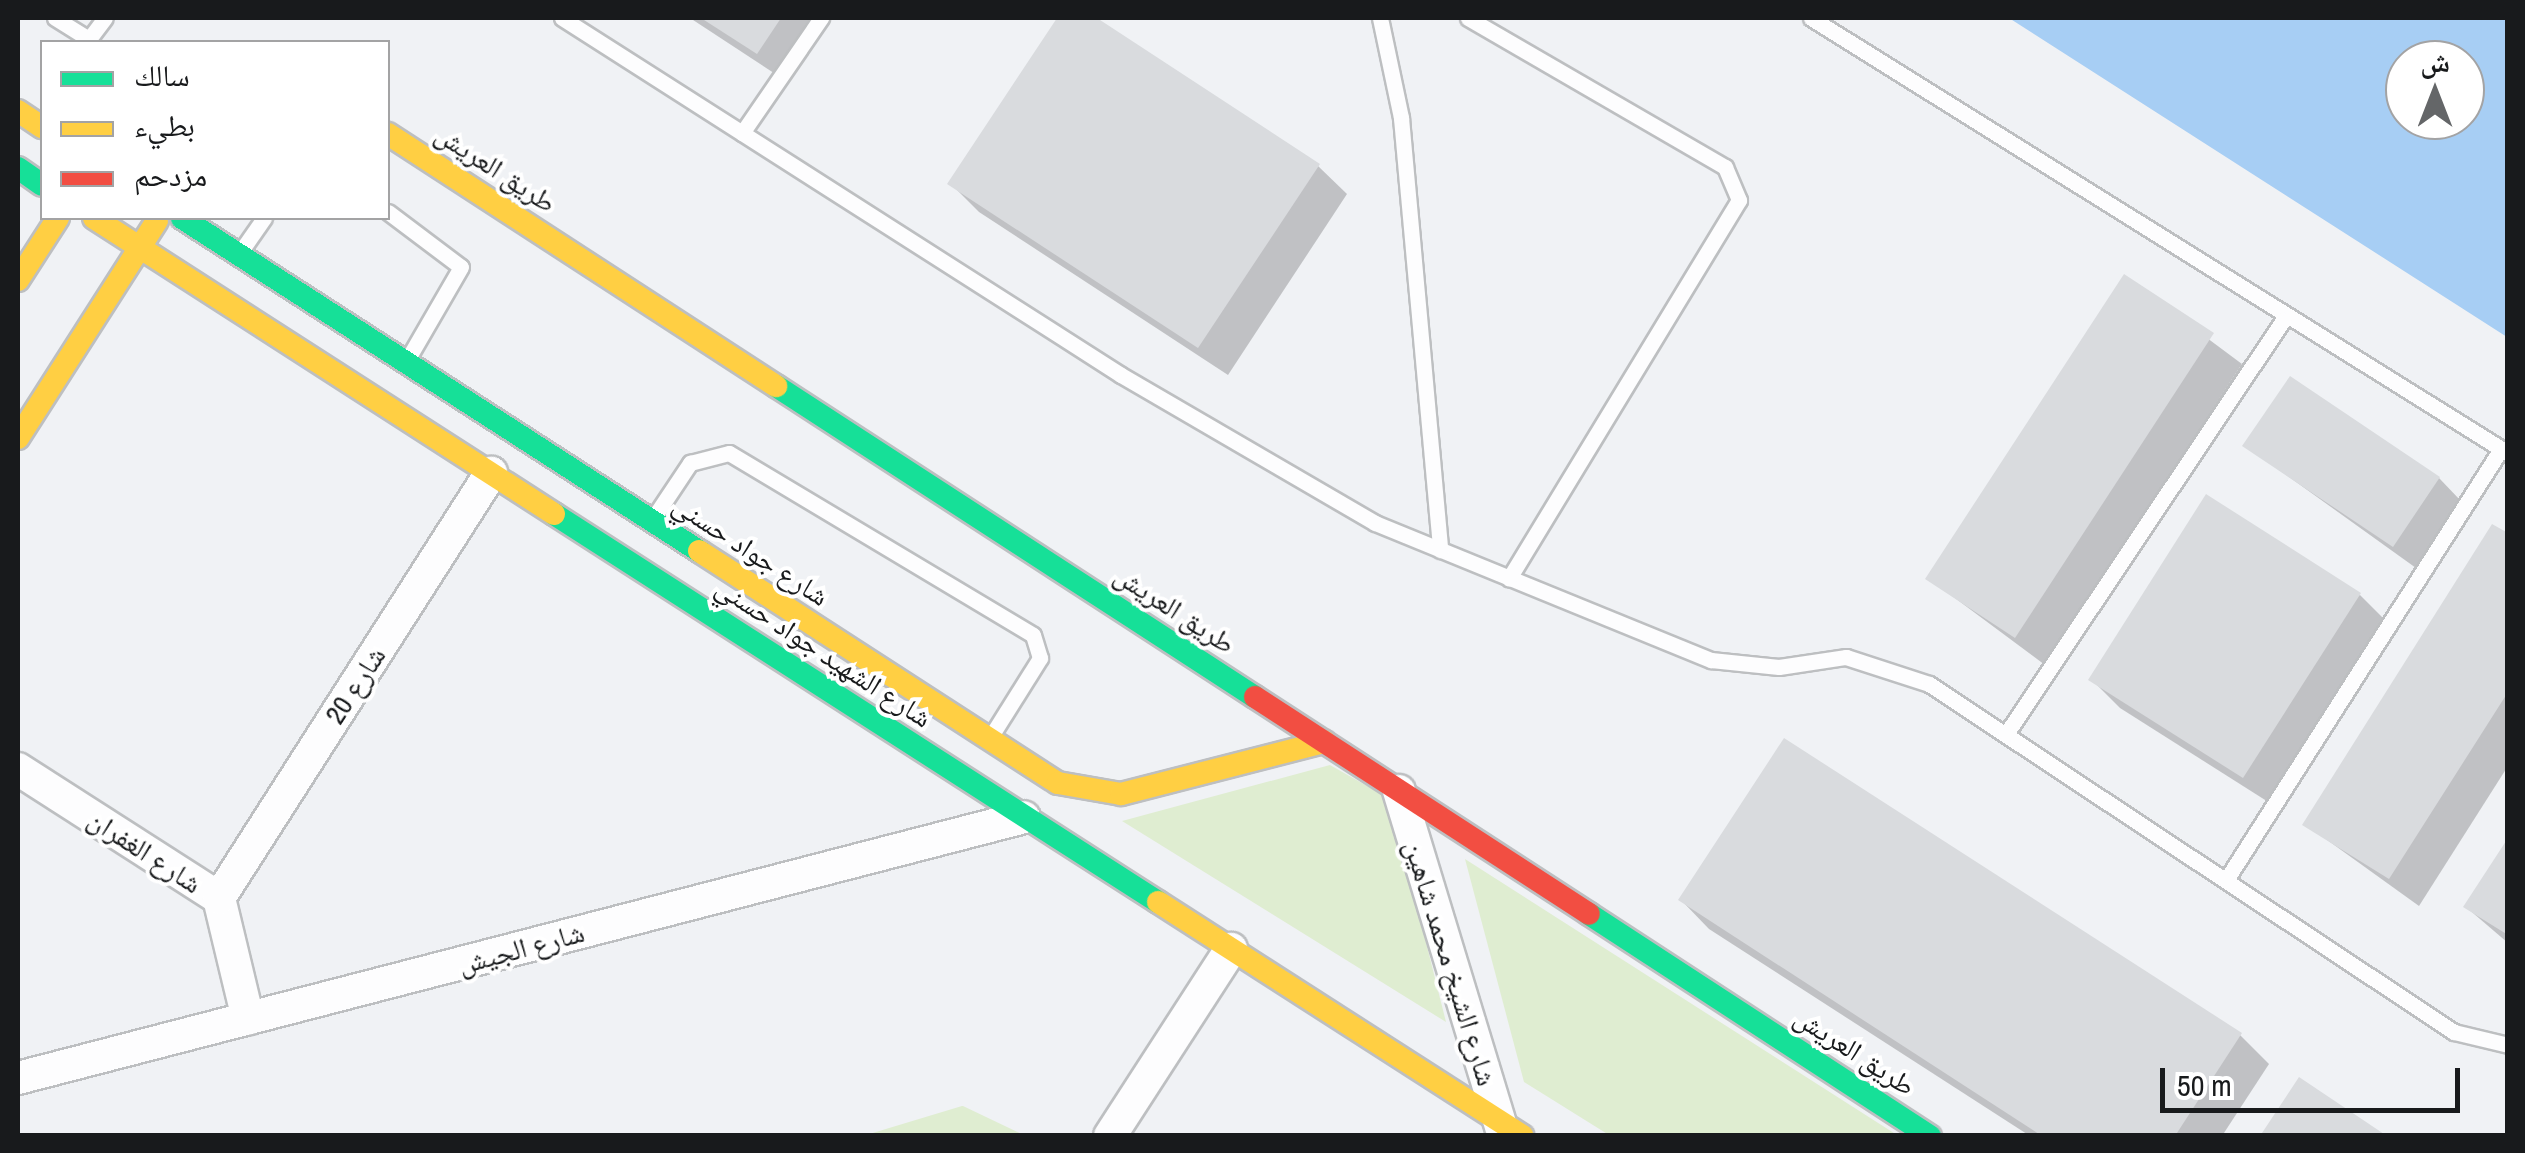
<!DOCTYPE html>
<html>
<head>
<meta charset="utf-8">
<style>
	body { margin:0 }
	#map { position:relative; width:2525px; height:1153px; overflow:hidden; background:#f0f2f5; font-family:"Archivo Narrow","Noto Naskh Arabic",sans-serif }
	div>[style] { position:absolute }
	.green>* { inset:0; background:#dfedd1 }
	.water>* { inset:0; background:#a7cef4 }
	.shadow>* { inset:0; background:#0003 }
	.building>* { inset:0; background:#d9dbde }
	.roads { filter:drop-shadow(2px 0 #bdbfc1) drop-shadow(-2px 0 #bdbfc1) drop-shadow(0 2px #bdbfc1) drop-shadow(0 -2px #bdbfc1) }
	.lane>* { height:15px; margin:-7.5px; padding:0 7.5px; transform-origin:7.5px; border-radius:7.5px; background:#fdfdfe }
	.street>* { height:32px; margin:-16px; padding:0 16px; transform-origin:16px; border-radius:16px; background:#fdfdfe }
	.fast>* { height:22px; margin:-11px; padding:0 11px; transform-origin:11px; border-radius:11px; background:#16e098 }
	.slow>* { height:22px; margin:-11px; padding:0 11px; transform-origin:11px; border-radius:11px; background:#ffcf43 }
	.jam>* { height:22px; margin:-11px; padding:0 11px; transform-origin:11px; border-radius:11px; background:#f24e42 }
	span { translate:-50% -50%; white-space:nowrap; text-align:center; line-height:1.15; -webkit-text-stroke:8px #fff; paint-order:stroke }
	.street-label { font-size:28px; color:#181a1c }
	.frame { position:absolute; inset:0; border:20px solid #181a1c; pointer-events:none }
	.legend { position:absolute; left:40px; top:40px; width:350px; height:180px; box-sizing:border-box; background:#fff; border:2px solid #a3a3a4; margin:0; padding:12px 18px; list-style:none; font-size:30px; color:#181a1c }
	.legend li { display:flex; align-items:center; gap:20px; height:50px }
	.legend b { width:50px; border:2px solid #a3a3a4 }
	.north { position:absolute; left:2385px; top:40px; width:100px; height:100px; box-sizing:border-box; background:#fff; border:2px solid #a3a3a4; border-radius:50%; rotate:0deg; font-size:28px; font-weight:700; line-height:40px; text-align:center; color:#181a1c }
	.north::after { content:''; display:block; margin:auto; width:35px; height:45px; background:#646668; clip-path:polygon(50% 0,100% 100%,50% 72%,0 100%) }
	.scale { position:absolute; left:2160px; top:1068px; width:300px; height:45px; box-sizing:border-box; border:5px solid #181a1c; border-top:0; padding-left:12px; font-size:30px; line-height:35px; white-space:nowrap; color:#181a1c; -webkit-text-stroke:8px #fff; paint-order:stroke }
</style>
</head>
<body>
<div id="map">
	<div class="green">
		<i style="clip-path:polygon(1330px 765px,1390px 799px,1446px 1022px,1122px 821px)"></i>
		<i style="clip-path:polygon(1465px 859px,1897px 1135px,1609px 1135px,1524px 1082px)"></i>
		<i style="clip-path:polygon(963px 1106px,1024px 1135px,866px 1135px,962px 1106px)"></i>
	</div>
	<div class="water">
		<i style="clip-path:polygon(evenodd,2009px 18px,2507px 18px,2507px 337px,2009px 18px,2405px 60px,2465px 60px,2465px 120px,2405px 120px,2405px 60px)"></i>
	</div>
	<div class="shadow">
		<i style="clip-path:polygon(690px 18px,828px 18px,786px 81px)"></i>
		<i style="clip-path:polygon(1060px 18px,1092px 18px,1318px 166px,1347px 194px,1228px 375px,979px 212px,950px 183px)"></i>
		<i style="clip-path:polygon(2125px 277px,2242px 364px,2045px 665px,1928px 578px)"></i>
		<i style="clip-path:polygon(2246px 446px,2439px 478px,2461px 501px,2416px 568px)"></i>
		<i style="clip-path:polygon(2508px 536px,2508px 766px,2419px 906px,2305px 824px)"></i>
		<i style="clip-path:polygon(2360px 595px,2388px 623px,2273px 805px,2120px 708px,2091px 679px)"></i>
		<i style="clip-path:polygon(2508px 843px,2508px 943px,2466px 907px)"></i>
		<i style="clip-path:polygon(1681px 900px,2240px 1035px,2269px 1064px,2222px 1136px,2030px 1136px,1709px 929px)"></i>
	</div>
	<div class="building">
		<i style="clip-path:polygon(701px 18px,781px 18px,757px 54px)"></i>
		<i style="clip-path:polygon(1057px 18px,1097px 18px,1320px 164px,1198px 348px,947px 184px)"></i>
		<i style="clip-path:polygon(2124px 274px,2214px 333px,2015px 638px,1925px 579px)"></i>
		<i style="clip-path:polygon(2290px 376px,2440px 477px,2393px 547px,2242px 446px)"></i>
		<i style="clip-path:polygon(2206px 494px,2361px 593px,2243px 778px,2088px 680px)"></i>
		<i style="clip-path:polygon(2492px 524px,2508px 533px,2508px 692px,2389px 879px,2302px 825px)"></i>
		<i style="clip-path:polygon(1784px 738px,2242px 1033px,2175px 1136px,2042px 1136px,1678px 900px)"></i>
		<i style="clip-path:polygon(2508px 838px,2508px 935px,2463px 907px)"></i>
		<i style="clip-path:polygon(2299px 1077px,2387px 1136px,2260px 1136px)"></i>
	</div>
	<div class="roads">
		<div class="lane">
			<i style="left:55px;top:18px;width:40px;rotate:32deg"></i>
			<i style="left:89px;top:39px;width:26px;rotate:-53deg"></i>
			<i style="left:562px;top:18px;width:663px;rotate:32.56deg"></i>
			<i style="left:1121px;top:375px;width:294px;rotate:30.2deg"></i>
			<i style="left:1375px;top:523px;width:363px;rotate:22.2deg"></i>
			<i style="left:1711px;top:660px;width:68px;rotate:5.9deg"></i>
			<i style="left:1779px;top:667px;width:68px;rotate:-8.5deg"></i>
			<i style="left:1846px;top:657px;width:87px;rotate:18deg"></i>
			<i style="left:1929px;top:684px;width:630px;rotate:33.54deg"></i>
			<i style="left:2454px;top:1032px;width:56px;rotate:13.5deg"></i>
			<i style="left:1380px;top:18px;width:102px;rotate:78.1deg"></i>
			<i style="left:1401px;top:118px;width:434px;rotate:84.8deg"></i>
			<i style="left:1468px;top:18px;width:297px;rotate:30.1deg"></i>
			<i style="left:1725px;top:167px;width:36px;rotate:67deg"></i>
			<i style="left:1739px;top:200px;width:443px;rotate:121.3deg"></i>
			<i style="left:1811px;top:18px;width:822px;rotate:31.97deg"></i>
			<i style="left:742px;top:133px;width:140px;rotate:-55.5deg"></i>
			<i style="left:388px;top:212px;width:91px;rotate:37deg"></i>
			<i style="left:461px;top:267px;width:108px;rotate:120.1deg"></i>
			<i style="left:241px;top:251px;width:40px;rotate:-55.1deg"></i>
			<i style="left:652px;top:520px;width:69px;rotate:-56.3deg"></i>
			<i style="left:690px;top:463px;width:40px;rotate:-14.4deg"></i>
			<i style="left:729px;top:453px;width:354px;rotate:30.9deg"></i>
			<i style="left:1033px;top:635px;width:24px;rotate:73deg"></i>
			<i style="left:1040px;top:658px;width:92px;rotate:122.1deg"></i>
			<i style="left:2006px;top:734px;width:498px;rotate:-56.2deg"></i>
			<i style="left:2226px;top:880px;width:511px;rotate:-57.46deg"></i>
		</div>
		<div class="street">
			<i style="left:18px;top:769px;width:239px;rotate:32.7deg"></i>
			<i style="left:219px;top:898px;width:124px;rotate:76.5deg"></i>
			<i style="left:1399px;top:791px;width:351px;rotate:73.1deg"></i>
			<i style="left:219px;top:898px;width:505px;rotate:-57.38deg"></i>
			<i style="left:18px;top:1078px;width:1039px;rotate:-14.54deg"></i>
			<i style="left:1110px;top:1136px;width:223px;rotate:-57.1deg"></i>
		</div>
		<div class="fast">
			<i style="left:18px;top:168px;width:29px;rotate:35deg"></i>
			<i style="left:182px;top:218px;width:615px;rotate:32.79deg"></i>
			<i style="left:776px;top:386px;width:571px;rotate:32.99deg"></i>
			<i style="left:554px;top:514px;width:718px;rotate:32.72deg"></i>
			<i style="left:1589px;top:914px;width:407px;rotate:33.1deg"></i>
		</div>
		<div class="slow">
			<i style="left:18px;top:111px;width:29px;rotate:34deg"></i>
			<i style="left:388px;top:134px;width:463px;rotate:33deg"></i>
			<i style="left:94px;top:218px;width:547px;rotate:32.76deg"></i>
			<i style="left:18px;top:280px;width:74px;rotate:-57.2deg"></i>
			<i style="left:18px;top:438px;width:258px;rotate:-57.4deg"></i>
			<i style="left:699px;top:551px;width:427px;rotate:32.9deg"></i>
			<i style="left:1058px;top:783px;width:64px;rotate:9.9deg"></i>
			<i style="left:1121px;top:794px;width:210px;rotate:-14.4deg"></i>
			<i style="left:1158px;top:902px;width:433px;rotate:32.7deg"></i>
		</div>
		<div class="jam">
			<i style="left:1255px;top:697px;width:398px;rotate:33deg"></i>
		</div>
	</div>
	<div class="street-label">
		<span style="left:496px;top:168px;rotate:33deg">طريق العريش</span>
		<span style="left:751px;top:550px;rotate:33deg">شارع جواد حسني</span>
		<span style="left:1175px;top:609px;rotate:33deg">طريق العريش</span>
		<span style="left:824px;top:652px;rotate:33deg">شارع الشهيد جواد حسني</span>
		<span style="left:355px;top:685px;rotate:-57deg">شارع 20</span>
		<span style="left:145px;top:851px;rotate:33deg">شارع الغفران</span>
		<span style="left:521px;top:948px;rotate:-15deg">شارع الجيش</span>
		<span style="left:1451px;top:963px;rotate:73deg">شارع الشيخ محمد شاهين</span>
		<span style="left:1855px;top:1051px;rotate:33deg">طريق العريش</span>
	</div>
	<div class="frame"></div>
	<ul class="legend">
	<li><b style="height:12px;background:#16e098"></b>سالك</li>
	<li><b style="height:12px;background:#ffcf43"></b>بطيء</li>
	<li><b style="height:12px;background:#f24e42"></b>مزدحم</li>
	</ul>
	<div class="north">ش</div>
	<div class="scale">50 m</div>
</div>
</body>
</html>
